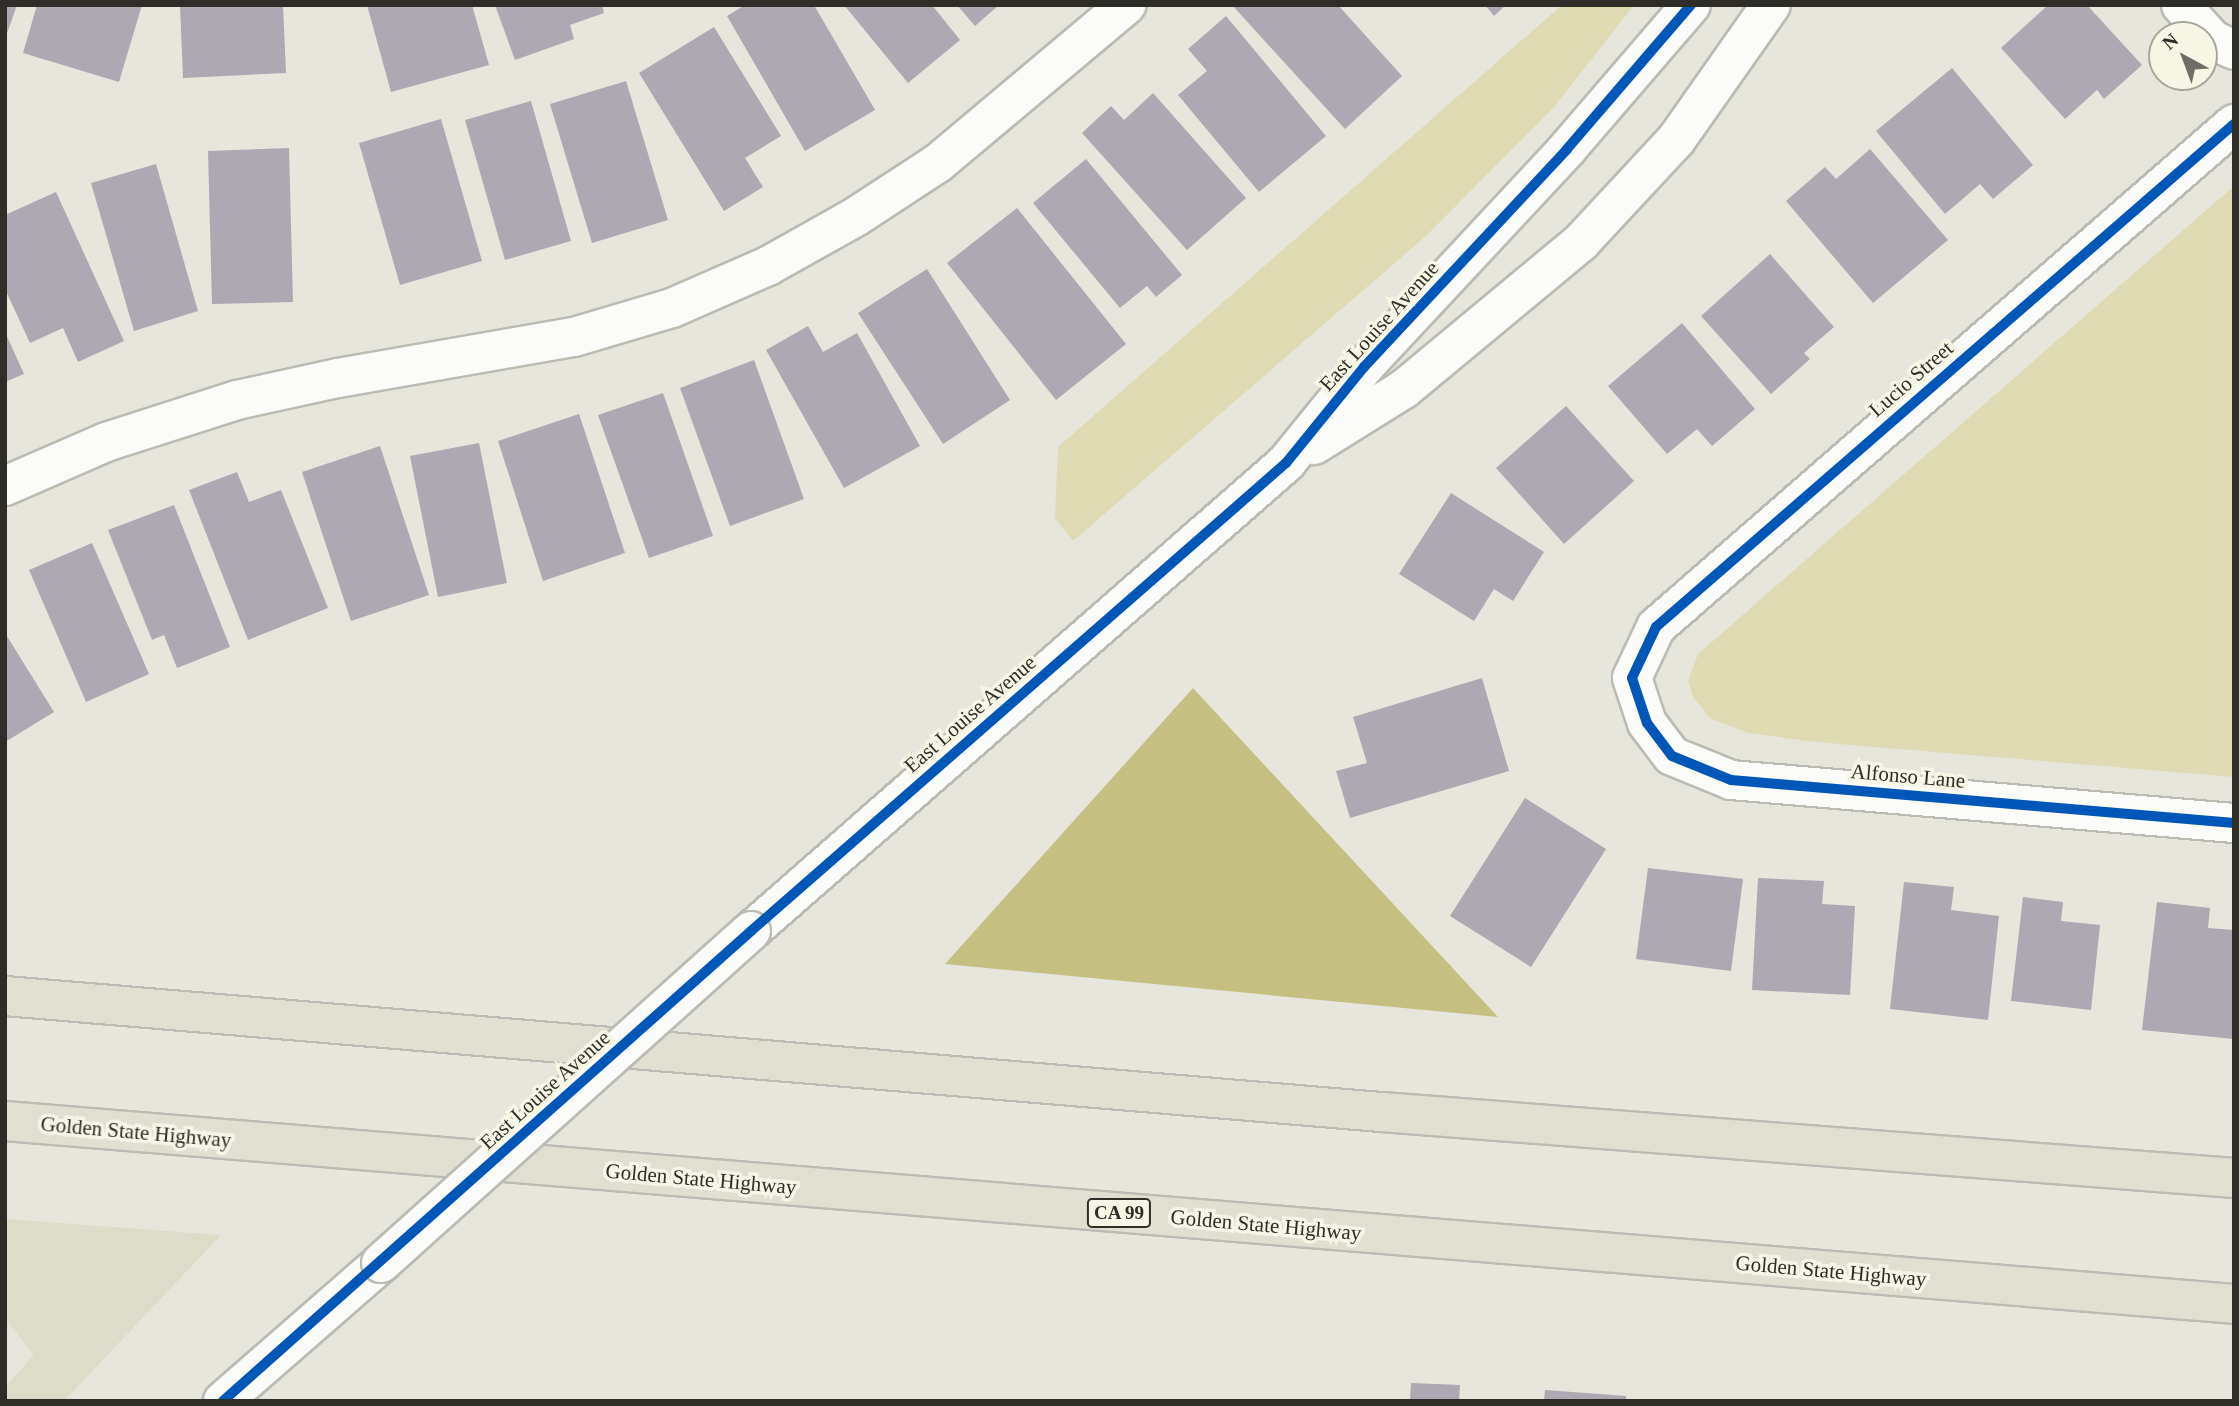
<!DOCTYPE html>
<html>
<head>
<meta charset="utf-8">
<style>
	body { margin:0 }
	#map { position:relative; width:2239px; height:1406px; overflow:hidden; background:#e6e6dc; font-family:Georgia,serif }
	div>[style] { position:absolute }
	.built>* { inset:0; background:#dcdcc9 }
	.green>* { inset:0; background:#dedab2 }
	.water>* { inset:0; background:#c5c082 }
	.building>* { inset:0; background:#ada8b1 }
	.roads { filter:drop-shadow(2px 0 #bbbbb4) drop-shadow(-2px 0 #bbbbb4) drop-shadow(0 2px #bbbbb4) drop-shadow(0 -2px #bbbbb4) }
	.minor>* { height:38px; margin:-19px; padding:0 19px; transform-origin:19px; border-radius:19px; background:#fbfbfa }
	.tertiary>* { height:38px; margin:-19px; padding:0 19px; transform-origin:19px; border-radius:19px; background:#fbfbfa }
	.motorway>* { height:38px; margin:-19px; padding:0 19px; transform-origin:19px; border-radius:19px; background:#e0dfd2 }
	.bridges { filter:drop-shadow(2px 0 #bbbbb4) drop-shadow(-2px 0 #bbbbb4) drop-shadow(0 2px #bbbbb4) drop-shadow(0 -2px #bbbbb4) }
	.tertiary-bridge>* { height:38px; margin:-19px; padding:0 19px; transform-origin:19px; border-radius:19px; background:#fbfbfa }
	.cycleway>* { height:10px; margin:-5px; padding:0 5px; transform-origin:5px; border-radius:5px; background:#0057b8 }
	span { translate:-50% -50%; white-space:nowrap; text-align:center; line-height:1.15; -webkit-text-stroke:7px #f7f6e5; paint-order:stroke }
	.shield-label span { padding:2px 5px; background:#f7f6e5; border:2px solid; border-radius:5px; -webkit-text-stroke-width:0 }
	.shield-label { font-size:19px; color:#2e2d27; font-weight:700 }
	.street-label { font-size:21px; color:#2e2d27 }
	.frame { position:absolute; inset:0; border:7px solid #2e2d27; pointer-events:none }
	.north { position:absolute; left:2148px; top:21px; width:70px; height:70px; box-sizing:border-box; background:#f7f6e5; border:2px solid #a7a699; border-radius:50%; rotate:319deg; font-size:19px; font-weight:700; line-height:28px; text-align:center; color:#2e2d27 }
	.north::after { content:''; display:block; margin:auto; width:24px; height:32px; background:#6e6e66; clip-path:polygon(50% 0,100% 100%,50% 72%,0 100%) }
</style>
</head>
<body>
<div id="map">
	<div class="built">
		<i style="clip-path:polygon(5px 1219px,221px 1235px,64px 1401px,5px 1401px,5px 1387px,34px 1355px,5px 1319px)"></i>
	</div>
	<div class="green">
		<i style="clip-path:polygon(1562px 5px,1634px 5px,1554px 107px,1427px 235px,1073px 541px,1055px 518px,1058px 447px)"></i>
		<i style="clip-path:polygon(2234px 186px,2234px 777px,1816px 742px,1748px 733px,1710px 718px,1693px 697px,1688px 681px,1698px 654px)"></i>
	</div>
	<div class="water">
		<i style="clip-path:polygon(1193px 688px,1498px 1017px,945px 964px)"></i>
	</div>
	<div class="building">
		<i style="clip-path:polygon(5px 5px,17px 5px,6px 36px,5px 36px)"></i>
		<i style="clip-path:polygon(37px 5px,142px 5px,119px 82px,23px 53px)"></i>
		<i style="clip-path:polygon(180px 5px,283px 5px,286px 73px,183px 78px)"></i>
		<i style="clip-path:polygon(367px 5px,472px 5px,489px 65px,391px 92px)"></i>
		<i style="clip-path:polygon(495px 5px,602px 5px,604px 13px,570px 25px,574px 39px,515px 60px)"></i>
		<i style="clip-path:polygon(745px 5px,814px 5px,875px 110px,805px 151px,727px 16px)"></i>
		<i style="clip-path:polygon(844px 5px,932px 5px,960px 40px,908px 83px)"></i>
		<i style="clip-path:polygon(957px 5px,999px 5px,975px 26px)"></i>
		<i style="clip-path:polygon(1232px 5px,1338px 5px,1402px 76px,1345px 129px)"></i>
		<i style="clip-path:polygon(1485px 5px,1506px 5px,1494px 16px)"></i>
		<i style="clip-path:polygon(2048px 5px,2087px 5px,2142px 65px,2104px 99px,2097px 90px,2065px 119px,2001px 48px)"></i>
		<i style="clip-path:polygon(1226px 16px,1326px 136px,1259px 192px,1178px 95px,1207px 71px,1188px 49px)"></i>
		<i style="clip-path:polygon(714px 27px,781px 136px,745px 158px,763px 187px,724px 211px,639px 73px)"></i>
		<i style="clip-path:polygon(1952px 68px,2033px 165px,1993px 199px,1980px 184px,1945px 214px,1876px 131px)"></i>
		<i style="clip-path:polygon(626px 81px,668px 220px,592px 243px,550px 104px)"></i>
		<i style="clip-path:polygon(1153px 93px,1246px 198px,1187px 250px,1082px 133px,1111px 106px,1124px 120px)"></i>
		<i style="clip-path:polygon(531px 101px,571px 241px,505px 260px,465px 120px)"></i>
		<i style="clip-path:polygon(441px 119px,482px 261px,400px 285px,359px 143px)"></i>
		<i style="clip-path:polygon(289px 148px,293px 302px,212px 304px,208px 151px)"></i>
		<i style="clip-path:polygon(1870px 149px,1948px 240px,1873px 303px,1786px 201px,1825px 167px,1836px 179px)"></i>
		<i style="clip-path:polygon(1086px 159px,1182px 275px,1156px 297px,1147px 286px,1120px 308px,1033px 203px)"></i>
		<i style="clip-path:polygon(156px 164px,198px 311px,134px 331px,91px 183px)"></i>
		<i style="clip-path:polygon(56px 192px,124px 341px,78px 362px,63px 328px,30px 343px,5px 289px,5px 215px)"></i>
		<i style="clip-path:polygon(1017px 208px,1126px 344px,1056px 400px,947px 263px)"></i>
		<i style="clip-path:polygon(1770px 254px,1834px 327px,1804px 353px,1810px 359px,1771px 394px,1701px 316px)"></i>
		<i style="clip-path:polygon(927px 269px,1010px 400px,943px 444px,858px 313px)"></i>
		<i style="clip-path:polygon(1682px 323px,1755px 409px,1712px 446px,1697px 429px,1667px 454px,1608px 386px)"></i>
		<i style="clip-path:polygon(808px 326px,823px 352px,857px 333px,920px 446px,844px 488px,766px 350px)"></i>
		<i style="clip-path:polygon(5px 332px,24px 374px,5px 382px)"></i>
		<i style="clip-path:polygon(754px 360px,804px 499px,730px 526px,680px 388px)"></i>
		<i style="clip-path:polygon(663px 393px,713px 536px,649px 558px,598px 415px)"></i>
		<i style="clip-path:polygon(1566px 406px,1634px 481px,1564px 544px,1496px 468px)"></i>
		<i style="clip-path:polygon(579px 414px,625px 553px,543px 581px,498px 441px)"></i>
		<i style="clip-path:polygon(479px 443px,507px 583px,438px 597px,410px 456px)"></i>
		<i style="clip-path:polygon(380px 446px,429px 595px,351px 621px,302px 472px)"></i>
		<i style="clip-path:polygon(237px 472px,249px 502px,281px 490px,328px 608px,248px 640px,189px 490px)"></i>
		<i style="clip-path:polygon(1451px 493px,1544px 552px,1513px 601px,1494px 589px,1474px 621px,1399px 574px)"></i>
		<i style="clip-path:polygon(174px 505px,230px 647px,177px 668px,164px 635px,152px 640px,108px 530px)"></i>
		<i style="clip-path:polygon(92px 543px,149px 674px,86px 702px,29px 570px)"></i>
		<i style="clip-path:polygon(5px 633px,54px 712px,5px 742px)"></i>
		<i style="clip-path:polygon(1482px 678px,1509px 771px,1350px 818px,1336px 771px,1367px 763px,1353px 717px)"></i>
		<i style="clip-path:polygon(1525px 798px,1606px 849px,1531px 967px,1450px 916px)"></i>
		<i style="clip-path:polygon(1648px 868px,1743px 879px,1731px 971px,1636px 959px)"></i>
		<i style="clip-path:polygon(1758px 878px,1824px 881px,1822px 904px,1855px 906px,1850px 995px,1752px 990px)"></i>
		<i style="clip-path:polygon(1904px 882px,1954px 887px,1951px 910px,1999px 916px,1988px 1020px,1890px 1009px)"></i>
		<i style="clip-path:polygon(2023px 897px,2063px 902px,2061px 921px,2100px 925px,2091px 1010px,2011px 1001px)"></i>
		<i style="clip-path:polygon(2157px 902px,2210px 908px,2208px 928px,2234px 930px,2234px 1039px,2142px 1030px)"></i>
		<i style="clip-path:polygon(1411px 1383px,1460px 1385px,1459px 1401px,1410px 1401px)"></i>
		<i style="clip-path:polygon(1545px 1390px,1626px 1396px,1626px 1401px,1544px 1401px)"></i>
	</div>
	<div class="roads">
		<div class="minor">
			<i style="left:2181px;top:5px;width:47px;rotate:47.6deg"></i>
			<i style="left:2213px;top:40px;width:23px;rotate:25deg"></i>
			<i style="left:2234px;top:124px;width:766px;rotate:138.97deg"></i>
			<i style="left:1656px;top:627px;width:56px;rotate:115.2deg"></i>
			<i style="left:1632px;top:678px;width:47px;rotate:71.6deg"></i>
			<i style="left:1647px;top:723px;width:41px;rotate:52.9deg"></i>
			<i style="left:1672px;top:756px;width:64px;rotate:22.1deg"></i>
			<i style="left:1731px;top:780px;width:505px;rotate:4.89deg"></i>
			<i style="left:5px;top:486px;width:110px;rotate:-23.5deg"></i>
			<i style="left:106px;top:442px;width:138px;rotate:-17.8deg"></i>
			<i style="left:237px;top:400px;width:103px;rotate:-12.3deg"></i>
			<i style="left:338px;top:378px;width:240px;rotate:-9.9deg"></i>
			<i style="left:574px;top:337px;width:102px;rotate:-16.5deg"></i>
			<i style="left:672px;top:308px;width:105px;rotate:-23.6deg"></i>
			<i style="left:768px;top:266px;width:102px;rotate:-29.3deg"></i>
			<i style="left:857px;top:216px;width:97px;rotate:-33.2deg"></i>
			<i style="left:938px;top:163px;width:246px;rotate:-40deg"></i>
		</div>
		<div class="tertiary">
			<i style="left:1314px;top:445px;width:106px;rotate:-31.9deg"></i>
			<i style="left:1404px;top:389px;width:231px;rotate:-39.7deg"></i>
			<i style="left:1582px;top:241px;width:138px;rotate:-47.1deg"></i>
			<i style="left:1676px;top:140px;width:165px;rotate:-54.9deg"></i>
			<i style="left:751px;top:931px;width:711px;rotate:-41.18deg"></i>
			<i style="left:1286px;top:463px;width:124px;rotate:-50.9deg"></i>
			<i style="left:1364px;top:367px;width:298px;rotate:-47deg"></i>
			<i style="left:1567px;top:149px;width:190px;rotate:-49.3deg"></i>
			<i style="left:223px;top:1401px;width:210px;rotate:-41.1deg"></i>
		</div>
		<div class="motorway">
			<i style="left:5px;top:996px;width:1382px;rotate:4.82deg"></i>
			<i style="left:1382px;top:1112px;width:855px;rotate:4.43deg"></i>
			<i style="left:5px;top:1121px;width:2236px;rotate:4.69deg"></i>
		</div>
	</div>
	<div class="bridges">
		<div class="tertiary-bridge">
			<i style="left:381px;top:1263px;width:497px;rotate:-41.9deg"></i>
		</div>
	</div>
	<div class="cycleway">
		<i style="left:2234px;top:124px;width:766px;rotate:138.97deg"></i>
		<i style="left:1656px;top:627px;width:56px;rotate:115.2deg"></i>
		<i style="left:1632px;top:678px;width:47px;rotate:71.6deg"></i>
		<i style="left:1647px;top:723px;width:41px;rotate:52.9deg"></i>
		<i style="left:1672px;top:756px;width:64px;rotate:22.1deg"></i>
		<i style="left:1731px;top:780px;width:505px;rotate:4.89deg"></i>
		<i style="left:223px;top:1401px;width:707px;rotate:-41.67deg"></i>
		<i style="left:751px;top:931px;width:711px;rotate:-41.18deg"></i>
		<i style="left:1286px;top:463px;width:124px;rotate:-50.9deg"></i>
		<i style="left:1364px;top:367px;width:298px;rotate:-47deg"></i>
		<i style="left:1567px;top:149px;width:190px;rotate:-49.3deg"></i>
	</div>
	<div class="shield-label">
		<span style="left:1119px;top:1213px">CA 99</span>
	</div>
	<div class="street-label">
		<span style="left:1379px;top:326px;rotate:-48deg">East Louise Avenue</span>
		<span style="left:1911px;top:379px;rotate:-41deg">Lucio Street</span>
		<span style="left:970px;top:714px;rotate:-41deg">East Louise Avenue</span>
		<span style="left:1908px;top:776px;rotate:5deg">Alfonso Lane</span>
		<span style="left:545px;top:1090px;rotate:-42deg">East Louise Avenue</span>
		<span style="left:136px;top:1132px;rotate:5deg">Golden State Highway</span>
		<span style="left:701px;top:1179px;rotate:5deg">Golden State Highway</span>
		<span style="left:1266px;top:1225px;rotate:5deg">Golden State Highway</span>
		<span style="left:1831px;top:1271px;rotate:5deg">Golden State Highway</span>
	</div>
	<div class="frame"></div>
	<div class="north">N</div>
</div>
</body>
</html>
